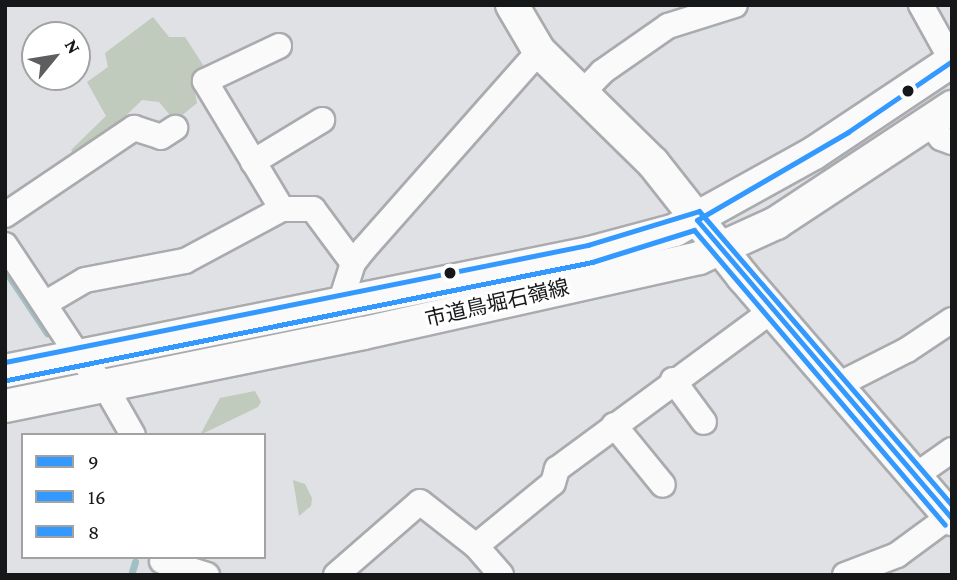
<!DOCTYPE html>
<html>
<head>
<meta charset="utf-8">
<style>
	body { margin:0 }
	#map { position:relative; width:957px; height:580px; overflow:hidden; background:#dfe1e4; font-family:"Crimson Pro","Noto Sans JP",serif }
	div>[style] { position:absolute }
	.green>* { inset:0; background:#c0cabd }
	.stream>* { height:7px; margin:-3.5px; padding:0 3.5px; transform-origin:3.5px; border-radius:3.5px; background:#a2bfc4 }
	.roads { filter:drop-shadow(2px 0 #aaabae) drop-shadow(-2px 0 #aaabae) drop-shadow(0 2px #aaabae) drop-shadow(0 -2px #aaabae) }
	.minor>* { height:24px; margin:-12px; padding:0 12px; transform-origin:12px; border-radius:12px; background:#fafafb }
	.tertiary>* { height:32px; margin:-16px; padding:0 16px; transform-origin:16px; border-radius:16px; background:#fafafb }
	.bus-1>* { height:5px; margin:-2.5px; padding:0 2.5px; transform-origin:2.5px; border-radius:2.5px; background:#39f }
	.bus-2>* { height:5px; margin:-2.5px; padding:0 2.5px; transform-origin:2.5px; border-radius:2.5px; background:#39f }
	.bus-3>* { height:5px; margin:-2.5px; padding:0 2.5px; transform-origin:2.5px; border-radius:2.5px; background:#39f }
	.dots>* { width:19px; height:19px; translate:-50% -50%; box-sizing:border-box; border:4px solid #fff; border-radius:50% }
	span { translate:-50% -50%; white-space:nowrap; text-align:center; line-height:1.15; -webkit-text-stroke:6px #fff; paint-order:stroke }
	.street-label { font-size:21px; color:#161719 }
	.frame { position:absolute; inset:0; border:7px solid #161719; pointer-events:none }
	.legend { position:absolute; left:21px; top:433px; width:245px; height:126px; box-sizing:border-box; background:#fff; border:2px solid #a2a2a3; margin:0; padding:9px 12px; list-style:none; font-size:21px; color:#161719 }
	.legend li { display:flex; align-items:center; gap:14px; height:35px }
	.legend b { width:35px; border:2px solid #a2a2a3 }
	.north { position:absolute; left:21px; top:21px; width:70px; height:70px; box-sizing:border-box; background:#fff; border:2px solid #a2a2a3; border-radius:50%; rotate:60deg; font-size:19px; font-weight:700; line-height:28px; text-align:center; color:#161719 }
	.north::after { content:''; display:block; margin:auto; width:24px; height:32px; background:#5c5e60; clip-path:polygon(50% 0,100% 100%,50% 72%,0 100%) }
</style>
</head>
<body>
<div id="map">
	<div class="green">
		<i style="clip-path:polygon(153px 17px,169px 37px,185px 37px,205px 68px,193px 80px,197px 103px,175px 121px,159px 102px,142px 100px,108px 133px,75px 157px,71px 150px,106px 116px,87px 82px,108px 67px,105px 53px)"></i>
		<i style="clip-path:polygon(255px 391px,261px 402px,258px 407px,200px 435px,220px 398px)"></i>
		<i style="clip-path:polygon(293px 480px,305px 484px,312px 498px,311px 506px,299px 516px)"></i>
	</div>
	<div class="stream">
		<i style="left:5px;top:270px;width:76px;rotate:56.3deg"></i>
		<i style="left:131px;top:575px;width:14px;rotate:-73deg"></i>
	</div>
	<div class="roads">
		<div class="minor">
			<i style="left:921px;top:5px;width:64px;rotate:61deg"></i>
			<i style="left:279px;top:46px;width:82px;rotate:154.7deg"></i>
			<i style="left:205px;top:81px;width:149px;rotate:59deg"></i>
			<i style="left:582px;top:93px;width:29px;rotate:-46deg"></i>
			<i style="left:602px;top:72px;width:80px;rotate:-34.9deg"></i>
			<i style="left:668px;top:26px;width:70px;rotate:-17.4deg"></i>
			<i style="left:929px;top:123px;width:19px;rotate:51deg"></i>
			<i style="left:941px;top:138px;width:12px;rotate:20deg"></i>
			<i style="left:253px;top:162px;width:81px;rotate:-31.3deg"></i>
			<i style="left:5px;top:215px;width:156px;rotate:-34deg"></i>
			<i style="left:134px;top:128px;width:28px;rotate:18deg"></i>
			<i style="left:161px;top:137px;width:17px;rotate:-33deg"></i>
			<i style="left:5px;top:245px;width:134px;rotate:56.5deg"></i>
			<i style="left:79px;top:357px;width:39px;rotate:48deg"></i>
			<i style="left:105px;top:386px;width:56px;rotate:60.3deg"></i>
			<i style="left:46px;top:303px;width:45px;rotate:-30.5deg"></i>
			<i style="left:85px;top:280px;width:102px;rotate:-10.8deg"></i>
			<i style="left:185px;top:261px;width:110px;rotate:-28.2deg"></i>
			<i style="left:282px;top:209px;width:31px"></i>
			<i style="left:313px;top:209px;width:67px;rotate:53.5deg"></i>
			<i style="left:340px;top:304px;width:43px;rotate:-72.4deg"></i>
			<i style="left:353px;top:263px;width:18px;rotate:-52deg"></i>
			<i style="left:364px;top:249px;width:264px;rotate:-48.5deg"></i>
			<i style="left:673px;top:380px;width:52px;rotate:53.6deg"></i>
			<i style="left:838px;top:385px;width:77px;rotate:-26.9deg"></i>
			<i style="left:907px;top:350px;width:54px;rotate:-33.7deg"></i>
			<i style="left:614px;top:425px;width:77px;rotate:50.8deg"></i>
			<i style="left:915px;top:476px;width:45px;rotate:-35.1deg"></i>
			<i style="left:476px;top:546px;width:99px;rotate:-39.3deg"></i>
			<i style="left:553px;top:483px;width:15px;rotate:-74deg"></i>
			<i style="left:557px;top:469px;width:268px;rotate:-36.4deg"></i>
			<i style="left:162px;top:561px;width:47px;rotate:17.3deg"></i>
			<i style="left:336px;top:575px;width:111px;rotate:-41deg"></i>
			<i style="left:420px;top:502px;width:71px;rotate:38.2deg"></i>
			<i style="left:476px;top:546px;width:38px;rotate:49deg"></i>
			<i style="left:845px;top:575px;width:56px;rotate:-21deg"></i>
			<i style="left:897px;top:555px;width:66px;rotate:-36.3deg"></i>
		</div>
		<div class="tertiary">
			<i style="left:512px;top:5px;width:53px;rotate:59.6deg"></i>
			<i style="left:539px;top:51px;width:160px;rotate:44.5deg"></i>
			<i style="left:653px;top:163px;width:145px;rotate:51.7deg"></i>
			<i style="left:743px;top:277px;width:320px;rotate:49.2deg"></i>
			<i style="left:5px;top:371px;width:597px;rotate:-11.4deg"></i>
			<i style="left:590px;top:253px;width:88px;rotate:-15.1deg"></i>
			<i style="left:675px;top:230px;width:159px;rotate:-29deg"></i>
			<i style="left:814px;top:153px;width:166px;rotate:-33.7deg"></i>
			<i style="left:5px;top:406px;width:366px;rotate:-11.5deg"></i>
			<i style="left:364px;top:333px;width:343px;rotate:-12.6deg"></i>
			<i style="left:699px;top:258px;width:85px;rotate:-24.4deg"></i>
			<i style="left:776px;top:223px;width:211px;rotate:-33.4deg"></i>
		</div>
	</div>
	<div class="bus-1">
		<i style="left:697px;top:220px;width:393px;rotate:49.5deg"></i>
		<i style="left:697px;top:220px;width:175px;rotate:-30.2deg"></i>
		<i style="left:848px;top:132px;width:126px;rotate:-34.3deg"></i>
	</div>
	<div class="bus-2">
		<i style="left:7px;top:380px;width:597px;rotate:-11.4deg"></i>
		<i style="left:592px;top:262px;width:107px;rotate:-17.4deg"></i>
		<i style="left:694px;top:230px;width:387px;rotate:49.6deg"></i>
	</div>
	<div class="bus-3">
		<i style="left:5px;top:362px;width:595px;rotate:-11.35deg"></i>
		<i style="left:588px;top:245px;width:116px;rotate:-17deg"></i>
		<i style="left:699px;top:211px;width:388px;rotate:49.3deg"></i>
	</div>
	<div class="dots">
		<i style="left:908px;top:91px;background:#161719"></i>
		<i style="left:450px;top:273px;background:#161719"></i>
	</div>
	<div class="street-label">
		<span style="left:497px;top:303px;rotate:-13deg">市道鳥堀石嶺線</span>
	</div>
	<div class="frame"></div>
	<ul class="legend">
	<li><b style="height:9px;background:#39f"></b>9</li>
	<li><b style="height:9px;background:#39f"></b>16</li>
	<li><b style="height:9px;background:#39f"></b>8</li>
	</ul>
	<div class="north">N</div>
</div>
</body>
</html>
